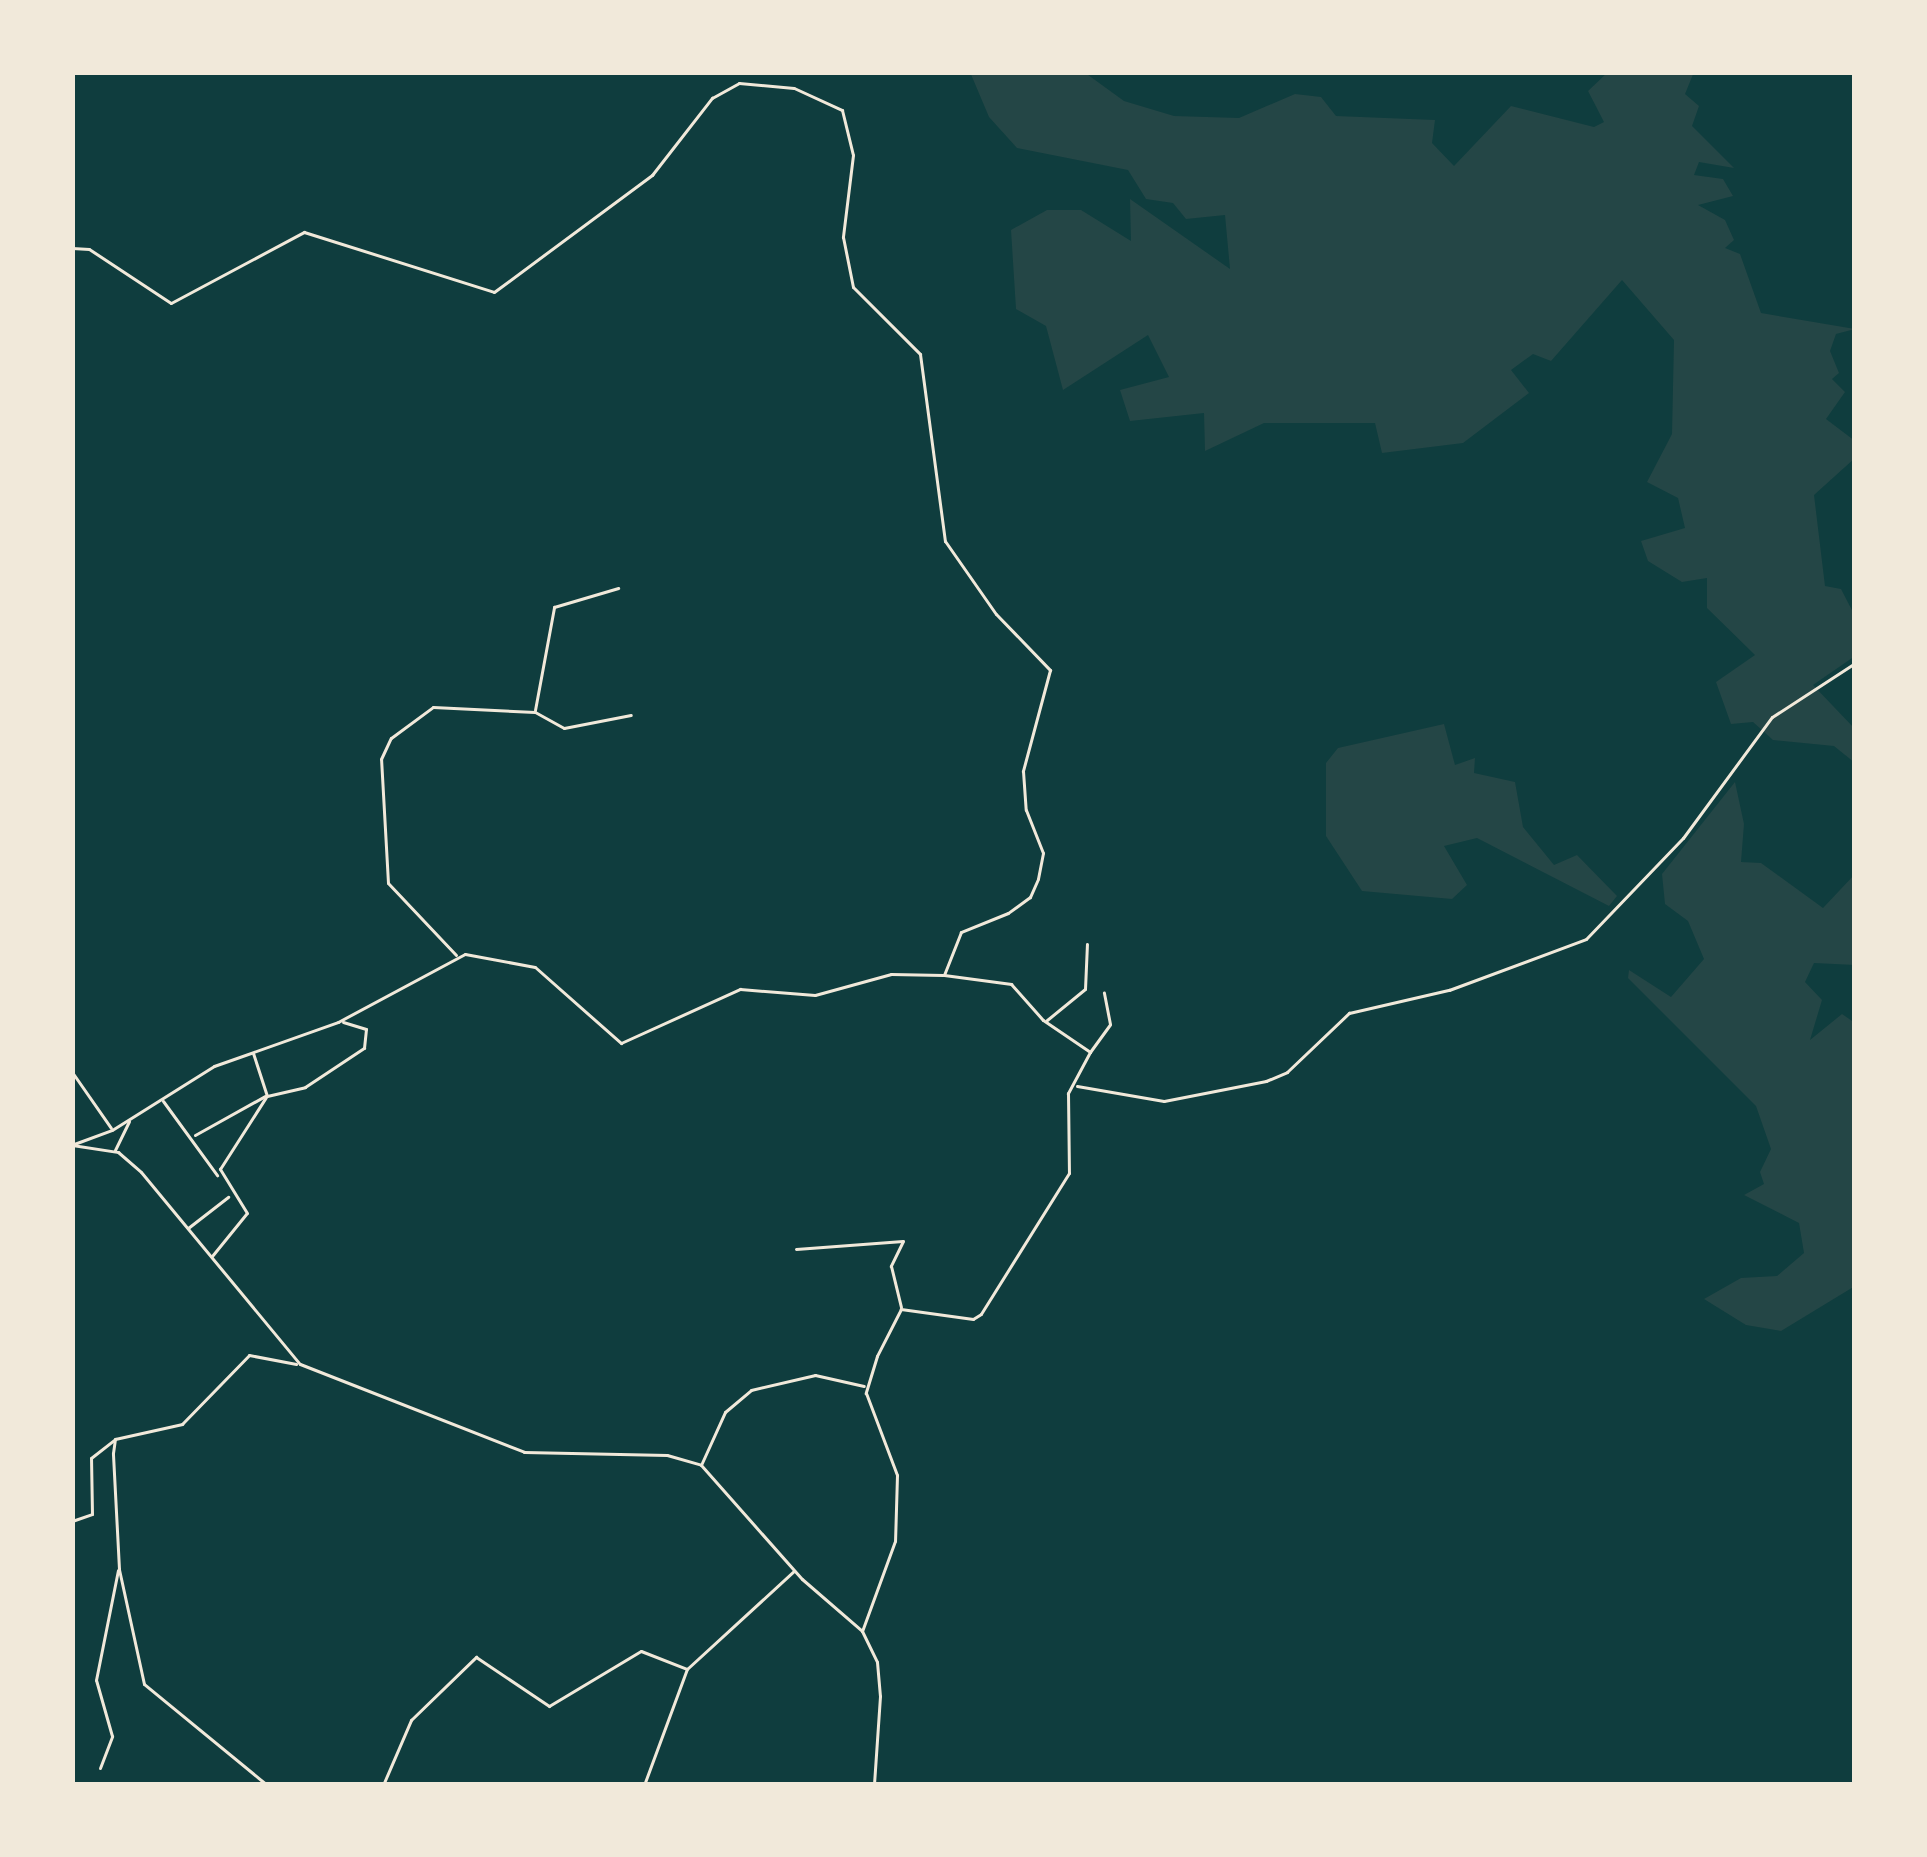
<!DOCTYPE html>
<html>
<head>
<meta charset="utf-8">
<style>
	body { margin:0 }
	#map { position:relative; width:1927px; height:1857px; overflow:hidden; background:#0f3d3e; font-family:"Roboto Serif",serif }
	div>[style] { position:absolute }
	.green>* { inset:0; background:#244646 }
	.minor>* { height:3px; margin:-1.5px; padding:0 1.5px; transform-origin:1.5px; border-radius:1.5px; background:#f1e9da }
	span { translate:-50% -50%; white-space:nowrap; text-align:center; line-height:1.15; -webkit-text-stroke:9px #f1e9da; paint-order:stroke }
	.frame { position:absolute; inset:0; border:75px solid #f1e9da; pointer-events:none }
</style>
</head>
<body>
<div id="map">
	<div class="green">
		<i style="clip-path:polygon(970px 72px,1084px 72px,1124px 101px,1174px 116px,1239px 118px,1295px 94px,1321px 97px,1336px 116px,1435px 120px,1432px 143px,1454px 166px,1511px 106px,1594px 127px,1604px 122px,1588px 91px,1608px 72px,1694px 72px,1685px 94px,1699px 106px,1692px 126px,1734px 168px,1699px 162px,1694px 175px,1723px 179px,1733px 196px,1698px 205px,1725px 220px,1734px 240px,1725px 248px,1740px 254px,1761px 313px,1855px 329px,1836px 334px,1830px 351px,1839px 373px,1832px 379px,1845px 392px,1826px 419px,1855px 441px,1855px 458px,1814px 495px,1825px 586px,1841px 589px,1855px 616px,1855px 656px,1813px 685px,1855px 729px,1855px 763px,1834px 746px,1773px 740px,1753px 722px,1731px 724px,1716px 682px,1755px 655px,1707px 608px,1707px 578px,1682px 582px,1648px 561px,1641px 541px,1685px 528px,1678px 498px,1647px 482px,1672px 434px,1674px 340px,1622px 280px,1551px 361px,1533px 354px,1511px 370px,1529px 393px,1463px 443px,1382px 453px,1375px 423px,1264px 423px,1205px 451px,1204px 413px,1130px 421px,1120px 390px,1169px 377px,1148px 335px,1063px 390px,1046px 326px,1016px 309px,1011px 230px,1047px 210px,1081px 210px,1131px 241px,1130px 199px,1230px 269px,1225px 215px,1186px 219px,1173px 203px,1146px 199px,1128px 170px,1017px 148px,989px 117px)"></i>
		<i style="clip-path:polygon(1444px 724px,1455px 765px,1475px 758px,1474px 773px,1515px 782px,1523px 827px,1554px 865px,1577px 855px,1617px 896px,1609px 906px,1477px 838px,1444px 846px,1467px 885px,1452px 899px,1362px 891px,1326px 836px,1326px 763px,1338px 748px)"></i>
		<i style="clip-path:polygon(1735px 782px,1744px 824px,1741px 862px,1761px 863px,1823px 908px,1855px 874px,1855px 965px,1814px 963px,1805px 982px,1822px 1000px,1810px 1040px,1842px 1014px,1855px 1023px,1855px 1286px,1781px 1331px,1746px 1325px,1704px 1299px,1741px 1278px,1777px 1276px,1804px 1253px,1799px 1223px,1744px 1195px,1764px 1184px,1760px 1172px,1771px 1149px,1756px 1106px,1628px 978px,1629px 970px,1671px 997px,1704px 959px,1688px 921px,1665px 904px,1662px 874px)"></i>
	</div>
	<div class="minor">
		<i style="left:72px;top:248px;width:17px;rotate:3deg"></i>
		<i style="left:89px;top:249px;width:98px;rotate:33.4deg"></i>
		<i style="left:171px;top:303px;width:151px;rotate:-28.1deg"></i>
		<i style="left:304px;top:232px;width:199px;rotate:17.5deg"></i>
		<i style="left:494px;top:292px;width:197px;rotate:-36.5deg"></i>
		<i style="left:652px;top:175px;width:98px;rotate:-52.1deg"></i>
		<i style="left:712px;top:98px;width:31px;rotate:-29deg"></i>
		<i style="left:739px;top:83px;width:55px;rotate:5.2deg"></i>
		<i style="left:794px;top:88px;width:53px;rotate:24.6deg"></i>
		<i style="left:842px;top:110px;width:46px;rotate:76.3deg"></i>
		<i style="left:853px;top:155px;width:83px;rotate:97deg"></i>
		<i style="left:843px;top:237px;width:51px;rotate:78.7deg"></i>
		<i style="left:853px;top:287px;width:95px;rotate:45deg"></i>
		<i style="left:920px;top:354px;width:189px;rotate:82.4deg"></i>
		<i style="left:945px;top:541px;width:89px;rotate:55.1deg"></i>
		<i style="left:996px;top:614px;width:78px;rotate:46deg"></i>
		<i style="left:1050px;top:670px;width:105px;rotate:105deg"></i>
		<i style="left:1023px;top:771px;width:39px;rotate:86deg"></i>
		<i style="left:1026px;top:810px;width:46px;rotate:68.4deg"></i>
		<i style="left:1043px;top:853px;width:26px;rotate:101deg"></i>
		<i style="left:1038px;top:879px;width:20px;rotate:114deg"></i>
		<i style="left:1030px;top:897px;width:27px;rotate:144deg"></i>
		<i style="left:1008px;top:913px;width:51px;rotate:158deg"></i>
		<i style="left:961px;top:932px;width:46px;rotate:111.6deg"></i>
		<i style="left:944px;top:975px;width:68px;rotate:7.7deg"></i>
		<i style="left:1011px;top:984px;width:48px;rotate:48.4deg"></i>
		<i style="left:1043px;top:1020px;width:57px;rotate:34.2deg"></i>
		<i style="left:1090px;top:1052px;width:47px;rotate:118.2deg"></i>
		<i style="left:1068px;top:1093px;width:80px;rotate:89.3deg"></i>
		<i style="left:1069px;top:1173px;width:166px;rotate:122deg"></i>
		<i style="left:981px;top:1314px;width:9px;rotate:148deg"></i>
		<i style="left:973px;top:1319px;width:73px;rotate:-172.1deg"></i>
		<i style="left:901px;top:1309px;width:53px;rotate:117.1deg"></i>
		<i style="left:877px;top:1356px;width:39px;rotate:107deg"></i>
		<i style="left:866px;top:1393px;width:88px;rotate:69.3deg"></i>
		<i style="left:897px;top:1475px;width:66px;rotate:91.7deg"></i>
		<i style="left:895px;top:1541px;width:96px;rotate:110.1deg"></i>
		<i style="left:535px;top:710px;width:105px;rotate:-79.5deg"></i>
		<i style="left:554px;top:607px;width:67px;rotate:-16.5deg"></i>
		<i style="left:456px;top:955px;width:99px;rotate:-133.4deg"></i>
		<i style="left:388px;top:883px;width:124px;rotate:-93.2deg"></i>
		<i style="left:381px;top:759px;width:23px;rotate:-65deg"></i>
		<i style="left:391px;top:738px;width:52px;rotate:-36.4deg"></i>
		<i style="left:433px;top:707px;width:102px;rotate:2.8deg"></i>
		<i style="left:535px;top:712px;width:33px;rotate:29deg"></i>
		<i style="left:564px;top:728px;width:68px;rotate:-11deg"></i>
		<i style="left:1047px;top:1020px;width:49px;rotate:-39.2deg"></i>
		<i style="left:1085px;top:989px;width:45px;rotate:-87.5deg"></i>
		<i style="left:1090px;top:1052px;width:34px;rotate:-54deg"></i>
		<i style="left:1110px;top:1024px;width:32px;rotate:-101deg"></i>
		<i style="left:253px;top:1053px;width:45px;rotate:72deg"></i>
		<i style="left:267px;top:1096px;width:39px;rotate:-13deg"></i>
		<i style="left:305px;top:1087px;width:71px;rotate:-33.5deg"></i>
		<i style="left:364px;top:1048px;width:19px;rotate:-84deg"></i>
		<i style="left:366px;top:1029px;width:24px;rotate:-163deg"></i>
		<i style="left:72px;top:1072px;width:68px;rotate:55.1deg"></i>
		<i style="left:1077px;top:1086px;width:88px;rotate:9.8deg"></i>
		<i style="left:1164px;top:1101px;width:104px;rotate:-11.1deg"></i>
		<i style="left:1266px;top:1081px;width:23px;rotate:-23deg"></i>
		<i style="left:1287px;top:1072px;width:86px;rotate:-43.6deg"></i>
		<i style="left:1349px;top:1013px;width:103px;rotate:-13deg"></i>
		<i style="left:1449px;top:990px;width:146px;rotate:-20.4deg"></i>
		<i style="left:1586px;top:939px;width:140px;rotate:-46.2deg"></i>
		<i style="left:1683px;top:838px;width:150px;rotate:-53.7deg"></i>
		<i style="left:1772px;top:717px;width:99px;rotate:-33deg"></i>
		<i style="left:163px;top:1101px;width:92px;rotate:53.9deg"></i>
		<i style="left:195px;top:1135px;width:80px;rotate:-29.1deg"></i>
		<i style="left:74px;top:1144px;width:40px;rotate:-20.2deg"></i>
		<i style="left:112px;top:1130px;width:120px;rotate:-32.1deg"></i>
		<i style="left:214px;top:1066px;width:132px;rotate:-19.5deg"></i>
		<i style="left:338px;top:1022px;width:144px;rotate:-28.2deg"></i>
		<i style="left:465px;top:954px;width:71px;rotate:10.5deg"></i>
		<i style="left:535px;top:967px;width:115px;rotate:41.5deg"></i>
		<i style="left:621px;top:1043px;width:131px;rotate:-24.4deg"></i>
		<i style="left:740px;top:989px;width:75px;rotate:4.6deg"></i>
		<i style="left:815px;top:995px;width:79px;rotate:-15.4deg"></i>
		<i style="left:891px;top:974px;width:52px;rotate:1.1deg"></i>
		<i style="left:72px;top:1145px;width:47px;rotate:8.7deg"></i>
		<i style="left:118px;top:1152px;width:30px;rotate:41deg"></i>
		<i style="left:141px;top:1172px;width:249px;rotate:50.4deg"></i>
		<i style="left:300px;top:1364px;width:241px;rotate:21.4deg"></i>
		<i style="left:524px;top:1452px;width:143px;rotate:1.2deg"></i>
		<i style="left:667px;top:1455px;width:35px;rotate:16deg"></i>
		<i style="left:701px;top:1465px;width:152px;rotate:48.5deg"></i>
		<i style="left:802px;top:1579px;width:79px;rotate:40.9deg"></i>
		<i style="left:862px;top:1631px;width:34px;rotate:64deg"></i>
		<i style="left:877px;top:1662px;width:34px;rotate:85deg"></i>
		<i style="left:880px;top:1696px;width:89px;rotate:93.9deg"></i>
		<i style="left:115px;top:1150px;width:32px;rotate:-64deg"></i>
		<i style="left:188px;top:1228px;width:51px;rotate:-37.8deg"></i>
		<i style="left:796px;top:1249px;width:107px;rotate:-4.3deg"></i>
		<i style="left:903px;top:1241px;width:28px;rotate:116deg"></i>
		<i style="left:891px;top:1266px;width:42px;rotate:76.3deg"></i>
		<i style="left:212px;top:1256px;width:55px;rotate:-50.9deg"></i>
		<i style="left:247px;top:1213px;width:52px;rotate:-121.5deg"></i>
		<i style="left:220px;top:1169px;width:85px;rotate:-57.4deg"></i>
		<i style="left:701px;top:1465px;width:58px;rotate:-65.6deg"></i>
		<i style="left:725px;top:1412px;width:34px;rotate:-40deg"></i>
		<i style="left:751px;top:1390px;width:66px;rotate:-13.2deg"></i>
		<i style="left:815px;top:1375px;width:50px;rotate:12.7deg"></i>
		<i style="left:72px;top:1521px;width:21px;rotate:-19deg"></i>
		<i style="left:92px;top:1514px;width:56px;rotate:-91deg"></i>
		<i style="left:91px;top:1458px;width:31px;rotate:-38deg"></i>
		<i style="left:100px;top:1768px;width:34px;rotate:-69deg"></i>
		<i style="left:112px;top:1736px;width:58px;rotate:-105.9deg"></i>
		<i style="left:96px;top:1680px;width:112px;rotate:-78.7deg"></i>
		<i style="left:267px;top:1785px;width:159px;rotate:-140.6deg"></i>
		<i style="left:144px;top:1684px;width:118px;rotate:-102.3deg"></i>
		<i style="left:119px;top:1569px;width:116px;rotate:-93deg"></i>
		<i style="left:113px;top:1453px;width:14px;rotate:-82deg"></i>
		<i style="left:115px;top:1439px;width:69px;rotate:-12.6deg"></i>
		<i style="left:182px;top:1424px;width:96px;rotate:-45.8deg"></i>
		<i style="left:249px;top:1355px;width:48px;rotate:10.8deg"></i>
		<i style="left:383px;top:1785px;width:71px;rotate:-66.7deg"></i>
		<i style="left:411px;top:1720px;width:91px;rotate:-44.1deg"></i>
		<i style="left:476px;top:1657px;width:88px;rotate:33.9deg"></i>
		<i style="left:549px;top:1706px;width:107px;rotate:-30.9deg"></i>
		<i style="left:641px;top:1651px;width:49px;rotate:21.4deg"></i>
		<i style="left:644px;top:1785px;width:124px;rotate:-69.7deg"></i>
		<i style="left:687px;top:1669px;width:144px;rotate:-42.5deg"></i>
	</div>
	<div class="frame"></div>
</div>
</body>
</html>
